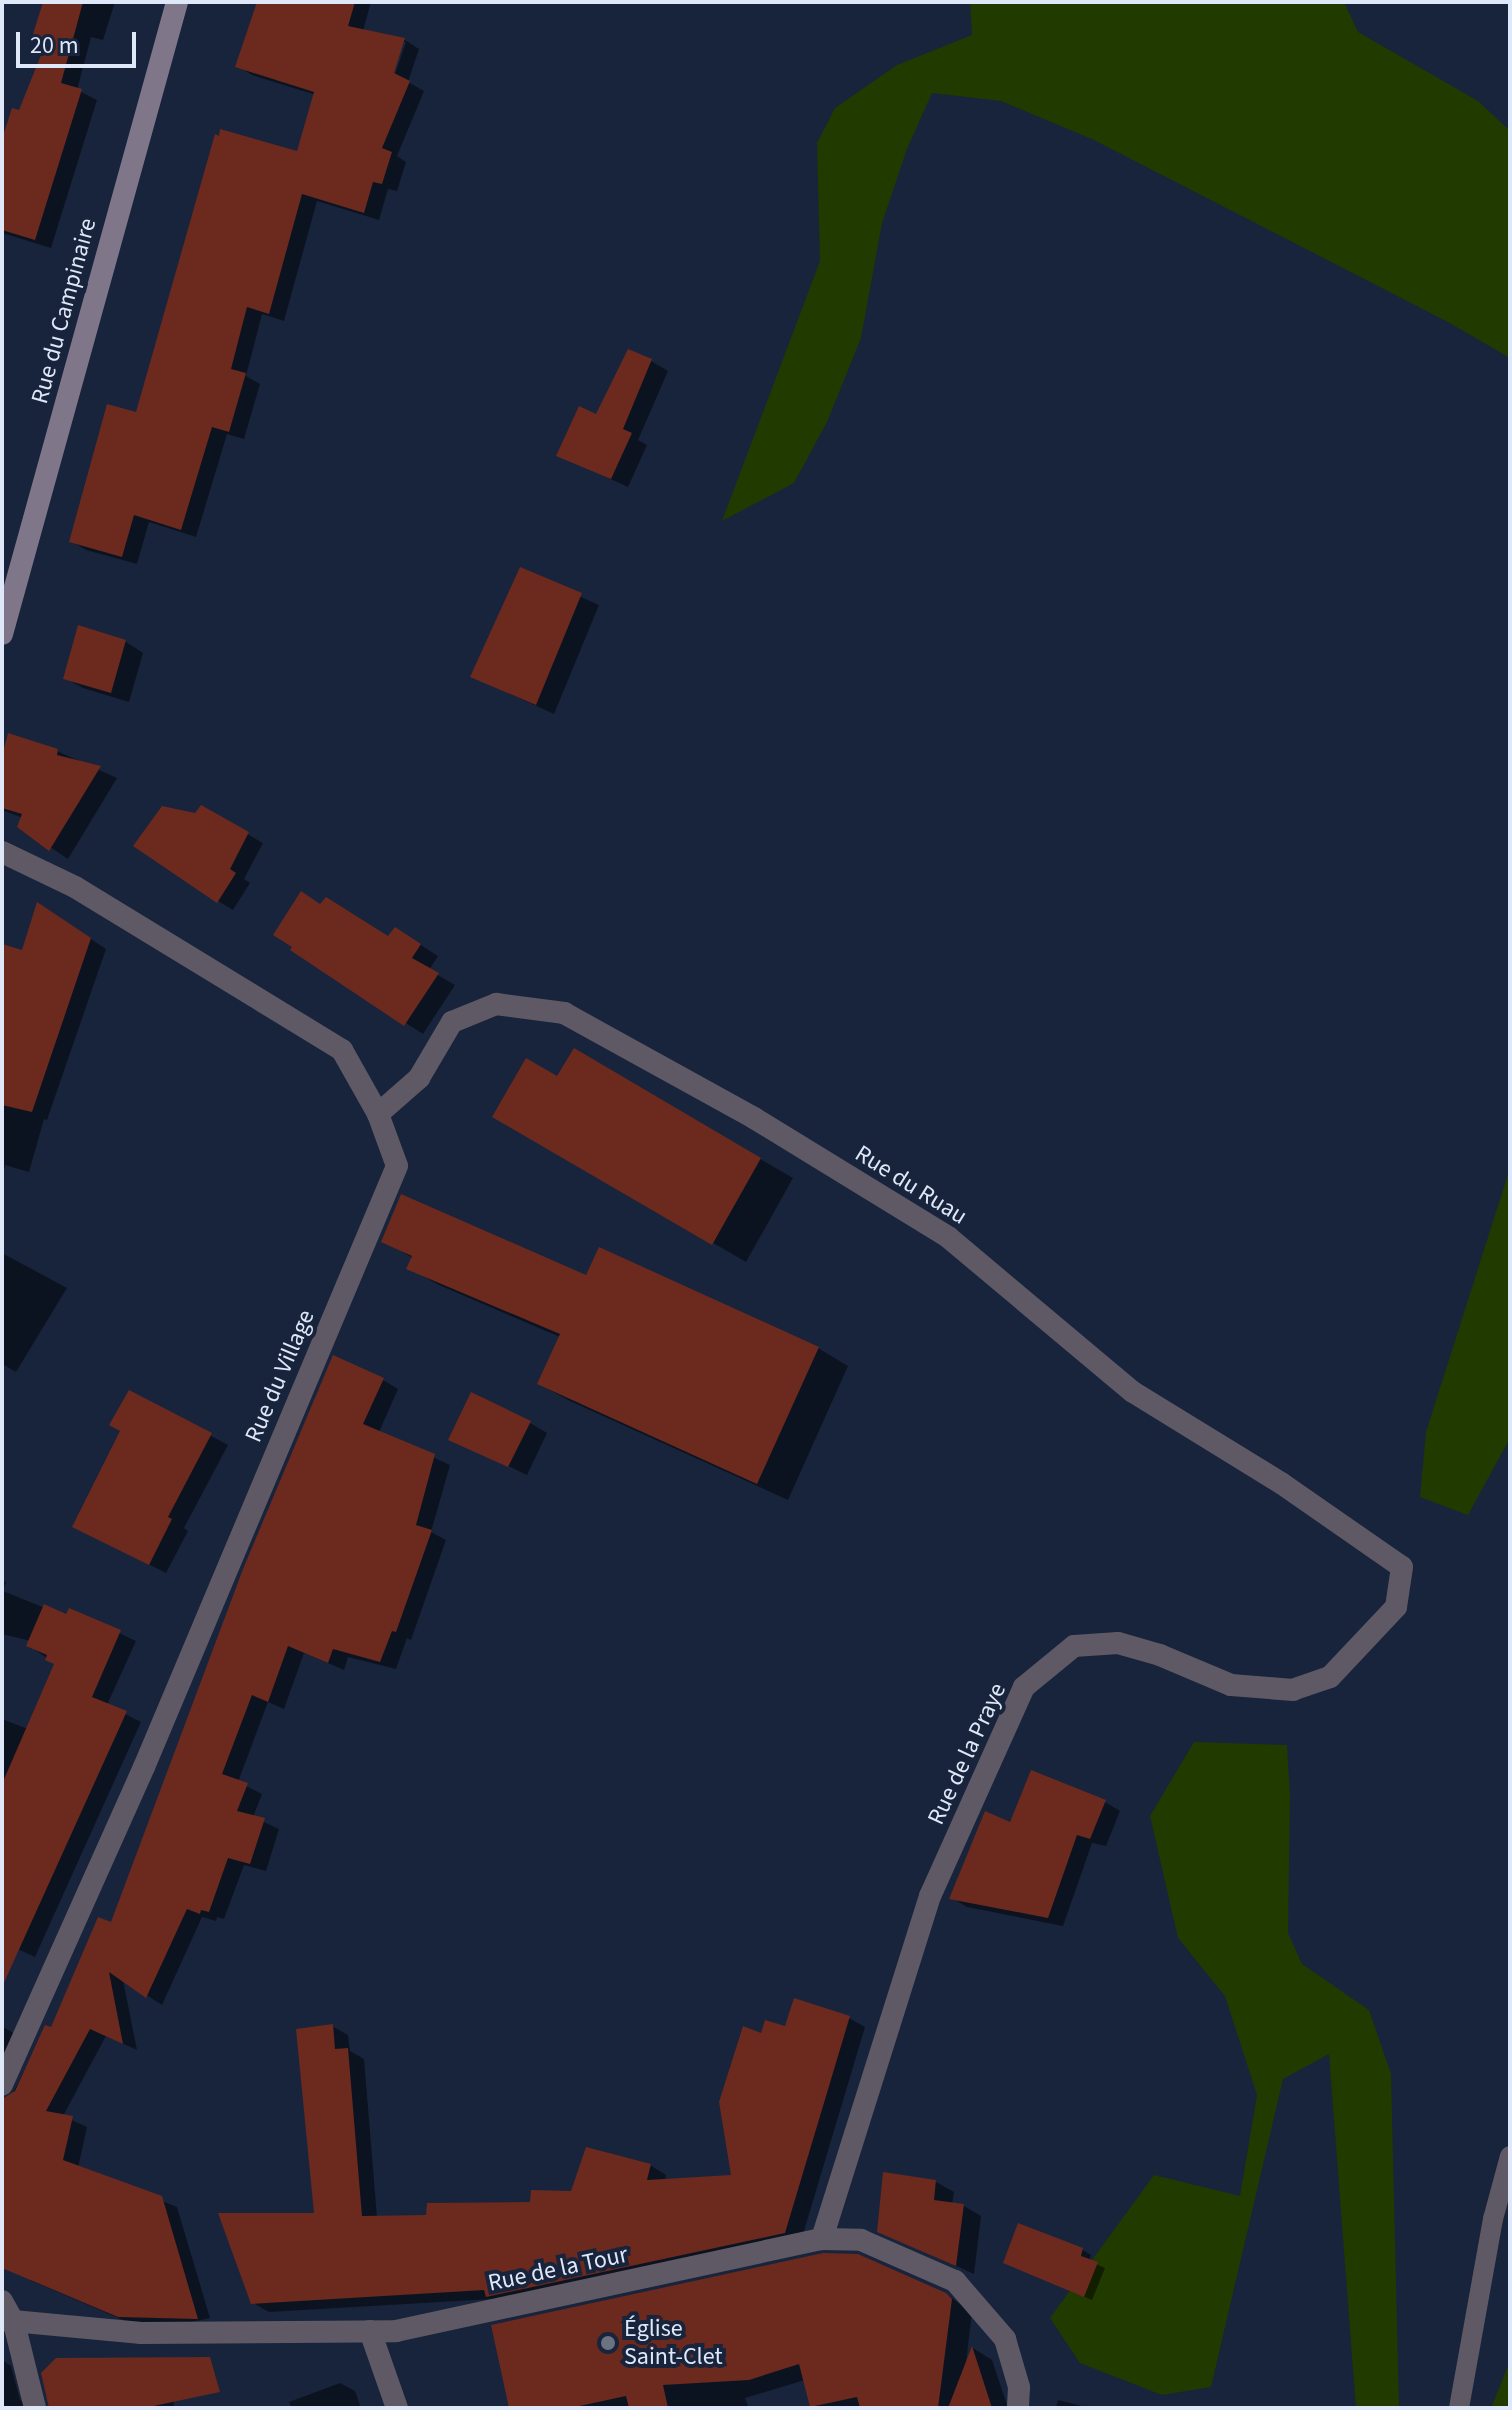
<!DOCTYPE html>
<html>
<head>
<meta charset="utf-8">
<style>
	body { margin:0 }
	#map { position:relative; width:1512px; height:2410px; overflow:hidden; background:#18243c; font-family:"Source Sans 3",sans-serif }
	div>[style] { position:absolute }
	.green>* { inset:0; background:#203a00 }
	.shadow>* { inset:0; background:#0007 }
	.building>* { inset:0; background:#6c291d }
	.service>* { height:20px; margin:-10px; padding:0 10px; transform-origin:10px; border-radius:10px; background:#5f5965 }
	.minor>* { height:22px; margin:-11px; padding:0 11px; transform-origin:11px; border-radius:11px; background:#5f5965 }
	.secondary>* { height:22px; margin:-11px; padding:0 11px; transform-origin:11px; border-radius:11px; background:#807689 }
	.dots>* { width:22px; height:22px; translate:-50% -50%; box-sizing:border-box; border:4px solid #18243c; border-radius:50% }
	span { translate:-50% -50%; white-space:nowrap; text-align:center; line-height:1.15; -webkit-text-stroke:8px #18243c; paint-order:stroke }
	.street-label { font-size:24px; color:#dfe8f8 }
	.poi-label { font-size:24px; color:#dfe8f8 }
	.left { translate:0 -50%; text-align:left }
	.frame { position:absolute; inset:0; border:4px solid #dfe8f8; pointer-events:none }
	.scale { position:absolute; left:16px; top:32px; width:120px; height:36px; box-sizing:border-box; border:4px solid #dfe8f8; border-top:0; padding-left:10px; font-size:24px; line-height:28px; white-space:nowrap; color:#dfe8f8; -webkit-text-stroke:6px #18243c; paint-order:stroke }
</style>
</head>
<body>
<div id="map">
	<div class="green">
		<i style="clip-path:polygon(970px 2px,1344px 2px,1358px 32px,1478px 101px,1510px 131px,1510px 358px,1446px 321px,1094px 140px,1001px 101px,932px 93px,907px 149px,882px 223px,861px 338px,827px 422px,794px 483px,722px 521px,820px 261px,817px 143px,835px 108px,897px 65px,972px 35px)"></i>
		<i style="clip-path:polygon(1510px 1168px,1510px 1438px,1468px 1515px,1420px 1497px,1426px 1432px)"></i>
		<i style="clip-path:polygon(1194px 1742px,1287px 1745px,1290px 1796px,1288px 1933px,1302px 1964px,1369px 2010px,1391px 2074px,1399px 2408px,1356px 2408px,1329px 2054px,1283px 2079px,1211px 2387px,1162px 2395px,1080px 2363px,1050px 2318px,1154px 2175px,1240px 2196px,1257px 2095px,1225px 1996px,1178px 1938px,1150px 1816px)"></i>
		<i style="clip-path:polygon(1510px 2361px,1510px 2408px,1491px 2408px)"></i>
	</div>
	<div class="shadow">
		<i style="clip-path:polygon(45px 2px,115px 2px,103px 40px,91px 37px,77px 90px,97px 100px,51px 248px,2px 233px,2px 146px,21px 112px,49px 41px,35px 34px)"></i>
		<i style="clip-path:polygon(evenodd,258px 2px,371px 2px,363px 31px,405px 40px,419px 49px,408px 82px,424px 91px,397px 156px,406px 162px,397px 191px,388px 189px,379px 220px,317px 201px,284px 321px,262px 314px,246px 376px,260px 384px,244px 439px,227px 434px,196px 537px,149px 522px,137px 564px,86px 550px,71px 541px,137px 414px,298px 153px,316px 95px,252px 75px,238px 66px,258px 2px,402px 42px,406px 42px,392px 83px,389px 81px,402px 42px)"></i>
		<i style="clip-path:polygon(651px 361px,668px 371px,638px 440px,647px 445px,628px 487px,558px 455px)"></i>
		<i style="clip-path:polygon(521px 570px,599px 605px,554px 714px,472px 676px)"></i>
		<i style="clip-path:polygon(79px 628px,126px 642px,143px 653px,129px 702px,83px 688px,65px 678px)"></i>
		<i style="clip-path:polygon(57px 751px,117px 778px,68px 859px,19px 826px,23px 818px,2px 810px,2px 763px)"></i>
		<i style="clip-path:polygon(201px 808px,263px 843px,244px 879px,250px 883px,233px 910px,218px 901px,196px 815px)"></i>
		<i style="clip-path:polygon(322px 906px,390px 938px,413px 940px,438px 956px,429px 970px,455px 985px,423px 1034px,293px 950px)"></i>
		<i style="clip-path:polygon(53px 914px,106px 949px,47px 1120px,44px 1119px,29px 1172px,5px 1165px,2px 1179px,2px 946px,24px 953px)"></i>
		<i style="clip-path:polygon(574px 1051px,793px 1178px,746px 1262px,495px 1117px,558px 1078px)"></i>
		<i style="clip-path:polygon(384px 1241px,588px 1277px,818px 1348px,848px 1366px,788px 1500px,570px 1401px,539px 1384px,560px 1337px,439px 1285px,409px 1268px,413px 1258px)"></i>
		<i style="clip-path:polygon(2px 1253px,67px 1288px,16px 1372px,2px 1364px)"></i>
		<i style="clip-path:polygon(383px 1380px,398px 1389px,379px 1432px,450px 1465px,431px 1532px,446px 1540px,411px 1640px,407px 1638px,396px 1669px,348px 1657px,344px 1670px,304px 1653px,284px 1709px,268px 1702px,238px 1782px,262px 1794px,253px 1817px,279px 1829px,266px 1871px,244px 1865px,224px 1919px,217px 1917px,216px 1921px,202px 1917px,162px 2005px,123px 1980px,137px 2050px,106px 2036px,63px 2116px,87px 2127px,78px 2168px,177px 2207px,210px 2318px,169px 2327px,135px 2325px,32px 2281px,2px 2260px,2px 2152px,11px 2097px,46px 2027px,52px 2030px,112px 1925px)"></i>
		<i style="clip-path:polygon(129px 1392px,228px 1445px,184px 1528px,188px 1531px,166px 1573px,91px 1535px,122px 1431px)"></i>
		<i style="clip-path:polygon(530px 1423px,547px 1433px,527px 1475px,451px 1439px)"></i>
		<i style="clip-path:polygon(2px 1580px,6px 1582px,3px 1591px,67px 1617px,70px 1610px,136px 1641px,107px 1705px,141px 1722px,35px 1957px,2px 1942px,2px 1719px,28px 1729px,56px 1664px,29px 1646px,31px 1641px,2px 1634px)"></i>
		<i style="clip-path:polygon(1105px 1802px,1120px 1811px,1106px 1846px,1092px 1843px,1063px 1926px,967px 1907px,952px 1898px,1011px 1824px)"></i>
		<i style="clip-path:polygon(849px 2018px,865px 2027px,801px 2241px,503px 2305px,492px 2299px,269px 2312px,253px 2303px,316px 2215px,332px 2026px,348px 2035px,350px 2051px,364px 2059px,377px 2217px,428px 2217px,532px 2204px,650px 2165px,666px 2175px,665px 2181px,733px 2176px,762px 2035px)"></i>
		<i style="clip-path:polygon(3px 2027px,17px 2035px,2px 2067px,2px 2030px)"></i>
		<i style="clip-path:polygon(936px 2182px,954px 2192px,952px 2205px,964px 2206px,981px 2216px,974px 2274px,879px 2231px)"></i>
		<i style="clip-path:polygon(1019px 2226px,1083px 2250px,1091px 2255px,1089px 2261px,1105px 2268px,1092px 2300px,1014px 2266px)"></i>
		<i style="clip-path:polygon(946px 2294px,972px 2312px,966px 2363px,973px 2348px,992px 2360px,1008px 2408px,815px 2408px,811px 2406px,805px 2380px,745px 2398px,749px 2408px,511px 2408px)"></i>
		<i style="clip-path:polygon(2px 2360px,11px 2366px,20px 2400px,33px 2408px,2px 2408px)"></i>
		<i style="clip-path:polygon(171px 2368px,174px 2408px,50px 2408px)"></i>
		<i style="clip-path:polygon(340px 2383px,355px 2391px,361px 2408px,292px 2408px,289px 2402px)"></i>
		<i style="clip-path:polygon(1058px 2400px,1090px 2408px,1056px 2408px)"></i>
	</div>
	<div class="building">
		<i style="clip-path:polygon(43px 2px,83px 2px,61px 83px,82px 89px,35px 240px,2px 230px,2px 139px,12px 108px,19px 110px,47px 40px,33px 34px)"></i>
		<i style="clip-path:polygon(257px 2px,355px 2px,348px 26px,405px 38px,394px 73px,410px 81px,382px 148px,392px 152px,382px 184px,373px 182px,364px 213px,302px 194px,269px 314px,247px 307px,231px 369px,246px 373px,229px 432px,212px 427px,181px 530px,134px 515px,122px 557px,69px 542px,107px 404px,136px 412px,215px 134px,219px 136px,220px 129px,297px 151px,314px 92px,235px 67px)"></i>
		<i style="clip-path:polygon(628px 349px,652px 359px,623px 429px,632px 433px,611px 479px,556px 456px,579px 406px,596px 414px)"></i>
		<i style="clip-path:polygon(520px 567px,582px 593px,536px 705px,470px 677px)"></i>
		<i style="clip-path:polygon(78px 625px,126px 640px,111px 693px,63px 679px)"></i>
		<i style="clip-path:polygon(8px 733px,58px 749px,57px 755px,101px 766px,49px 851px,17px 827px,22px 814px,2px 808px,2px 756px)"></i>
		<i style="clip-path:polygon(201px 805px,249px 832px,230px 869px,236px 873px,217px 903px,133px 846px,162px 806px,195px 813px)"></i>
		<i style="clip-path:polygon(301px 891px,320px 904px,326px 897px,388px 936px,395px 927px,421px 944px,412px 958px,439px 973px,404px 1026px,290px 950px,292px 947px,273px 935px)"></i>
		<i style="clip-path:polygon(37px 902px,91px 938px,32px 1112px,2px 1105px,2px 944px,22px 950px)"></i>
		<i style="clip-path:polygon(574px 1048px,761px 1158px,712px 1245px,492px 1117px,526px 1058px,557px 1076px)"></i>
		<i style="clip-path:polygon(401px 1194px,586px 1275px,599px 1247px,819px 1347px,757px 1484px,537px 1384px,560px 1334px,406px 1269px,412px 1256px,381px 1242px)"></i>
		<i style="clip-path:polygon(333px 1355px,384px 1378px,363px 1424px,435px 1454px,416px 1525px,432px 1530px,396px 1632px,392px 1631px,380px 1662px,333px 1649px,328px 1663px,288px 1646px,268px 1702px,252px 1695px,222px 1774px,248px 1783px,237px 1811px,265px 1818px,250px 1864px,228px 1858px,209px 1912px,201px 1910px,200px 1914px,187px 1909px,146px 1998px,109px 1972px,123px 2044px,90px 2029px,46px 2111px,73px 2116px,63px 2160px,162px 2196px,198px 2319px,118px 2317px,2px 2268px,2px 2099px,15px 2091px,45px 2025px,51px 2027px,98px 1917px,111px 1922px,243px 1569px)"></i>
		<i style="clip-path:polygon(129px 1390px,212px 1433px,168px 1517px,172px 1519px,149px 1565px,72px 1527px,120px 1431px,109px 1425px)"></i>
		<i style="clip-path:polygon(471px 1392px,531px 1421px,508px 1467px,448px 1440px)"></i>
		<i style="clip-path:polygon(44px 1604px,66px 1614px,69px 1608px,121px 1630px,92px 1697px,127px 1711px,2px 1987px,2px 1784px,54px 1664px,45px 1660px,47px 1655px,26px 1646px)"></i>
		<i style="clip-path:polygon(1031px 1770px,1106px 1800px,1090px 1839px,1077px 1835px,1048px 1918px,949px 1899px,985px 1811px,1010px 1822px)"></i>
		<i style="clip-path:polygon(794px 1998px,850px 2016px,785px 2233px,486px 2297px,484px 2290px,251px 2304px,218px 2213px,314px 2213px,296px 2029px,333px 2024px,335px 2049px,348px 2048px,362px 2216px,426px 2215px,427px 2203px,530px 2202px,531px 2190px,571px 2191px,586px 2147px,651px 2164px,647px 2180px,731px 2175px,719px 2102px,743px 2026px,761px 2033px,765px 2020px,785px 2026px)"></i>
		<i style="clip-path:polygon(883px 2172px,936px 2180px,934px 2200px,964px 2204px,956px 2266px,877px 2232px)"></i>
		<i style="clip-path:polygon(1018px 2223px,1083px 2248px,1081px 2256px,1098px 2262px,1084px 2297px,1003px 2263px)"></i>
		<i style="clip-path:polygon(823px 2253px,858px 2254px,946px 2293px,952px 2299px,938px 2408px,860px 2408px,857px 2397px,810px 2407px,799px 2364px,749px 2380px,663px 2385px,668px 2408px,629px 2408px,626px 2396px,570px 2408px,509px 2408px,491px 2325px)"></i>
		<i style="clip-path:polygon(972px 2346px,992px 2408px,948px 2408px)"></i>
		<i style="clip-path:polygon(210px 2357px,220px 2392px,144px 2408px,49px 2408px,41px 2373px,56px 2358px)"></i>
	</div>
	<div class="service">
		<i style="left:1459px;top:2408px;width:192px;rotate:-79.8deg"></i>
		<i style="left:1493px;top:2219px;width:65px;rotate:-74.9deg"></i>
	</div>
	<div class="minor">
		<i style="left:2px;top:852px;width:81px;rotate:25.6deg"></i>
		<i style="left:75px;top:887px;width:313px;rotate:31.4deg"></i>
		<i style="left:342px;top:1050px;width:73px;rotate:60.6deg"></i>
		<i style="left:378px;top:1114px;width:55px;rotate:69.9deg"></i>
		<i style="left:397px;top:1166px;width:652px;rotate:112.83deg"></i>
		<i style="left:144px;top:1767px;width:348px;rotate:114.1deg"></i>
		<i style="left:378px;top:1114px;width:55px;rotate:-41.3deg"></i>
		<i style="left:419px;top:1078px;width:65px;rotate:-59.5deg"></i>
		<i style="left:452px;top:1022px;width:48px;rotate:-22.2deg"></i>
		<i style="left:496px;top:1004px;width:69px;rotate:7.5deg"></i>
		<i style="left:564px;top:1013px;width:217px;rotate:28.9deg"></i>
		<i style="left:754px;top:1118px;width:228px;rotate:31.5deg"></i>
		<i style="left:948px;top:1237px;width:241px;rotate:40deg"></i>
		<i style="left:1133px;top:1392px;width:174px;rotate:31.6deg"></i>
		<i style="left:1281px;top:1483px;width:147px;rotate:34.8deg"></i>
		<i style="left:1402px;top:1567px;width:40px;rotate:98.5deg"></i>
		<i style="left:1396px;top:1607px;width:96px;rotate:133.3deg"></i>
		<i style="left:1330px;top:1677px;width:39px;rotate:161deg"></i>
		<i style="left:1293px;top:1690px;width:62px;rotate:-175.4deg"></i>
		<i style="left:1231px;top:1685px;width:77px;rotate:-157.1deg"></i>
		<i style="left:1160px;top:1655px;width:44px;rotate:-164.1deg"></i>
		<i style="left:1118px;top:1643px;width:44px;rotate:176.1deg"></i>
		<i style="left:1074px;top:1646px;width:65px;rotate:140.6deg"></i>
		<i style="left:1024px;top:1687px;width:229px;rotate:114.2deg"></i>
		<i style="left:930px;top:1896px;width:360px;rotate:107.5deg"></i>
		<i style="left:2px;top:2301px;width:25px;rotate:61deg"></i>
		<i style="left:14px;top:2323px;width:88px;rotate:76.1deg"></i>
		<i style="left:2px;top:2320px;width:140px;rotate:5.3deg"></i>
		<i style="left:141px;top:2333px;width:255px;rotate:-0.4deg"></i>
		<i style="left:396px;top:2331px;width:436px;rotate:-12.2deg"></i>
		<i style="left:822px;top:2239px;width:39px;rotate:1deg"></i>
		<i style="left:861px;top:2240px;width:103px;rotate:23.6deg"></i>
		<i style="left:955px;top:2281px;width:77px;rotate:49.2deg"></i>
		<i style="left:1005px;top:2339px;width:50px;rotate:73.7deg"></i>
		<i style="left:1019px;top:2387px;width:21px;rotate:93deg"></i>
		<i style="left:370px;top:2331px;width:82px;rotate:70.7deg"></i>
	</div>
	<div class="secondary">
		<i style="left:2px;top:634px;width:656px;rotate:-74.52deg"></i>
	</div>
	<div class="dots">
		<i style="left:608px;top:2343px;background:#6b7280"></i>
	</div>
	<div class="street-label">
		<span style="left:64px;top:311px;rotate:-75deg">Rue du Campinaire</span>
		<span style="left:911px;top:1185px;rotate:32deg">Rue du Ruau</span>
		<span style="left:280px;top:1376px;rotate:-67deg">Rue du Village</span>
		<span style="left:967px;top:1754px;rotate:-65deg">Rue de la Praye</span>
		<span style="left:558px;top:2269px;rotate:-12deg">Rue de la Tour</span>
	</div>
	<div class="poi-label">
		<span class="left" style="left:624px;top:2343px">Église<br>Saint-Clet</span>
	</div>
	<div class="frame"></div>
	<div class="scale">20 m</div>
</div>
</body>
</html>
